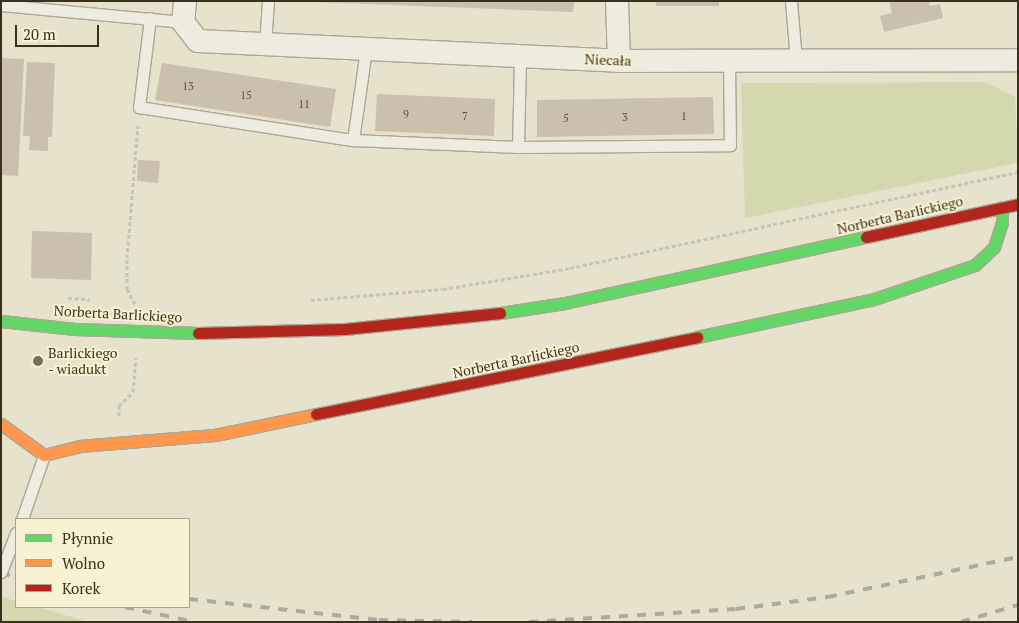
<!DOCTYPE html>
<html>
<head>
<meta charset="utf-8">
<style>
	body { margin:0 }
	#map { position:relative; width:1019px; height:623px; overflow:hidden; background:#e6e2cc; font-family:"PT Serif",serif }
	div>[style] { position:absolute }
	.green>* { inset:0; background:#d3d8ae }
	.building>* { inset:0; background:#cac0ad }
	.path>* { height:3px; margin-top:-1.5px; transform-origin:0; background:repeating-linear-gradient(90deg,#c7c3b6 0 4px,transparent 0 6.5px) }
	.roads { filter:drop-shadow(1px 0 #aba696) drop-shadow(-1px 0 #aba696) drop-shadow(0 1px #aba696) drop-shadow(0 -1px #aba696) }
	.lane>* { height:11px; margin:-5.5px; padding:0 5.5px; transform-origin:5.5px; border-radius:5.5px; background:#eeebdf }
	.street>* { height:22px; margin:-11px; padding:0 11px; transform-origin:11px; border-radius:11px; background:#eeebdf }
	.fast>* { height:11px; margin:-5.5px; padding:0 5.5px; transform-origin:5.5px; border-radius:5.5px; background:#63d668 }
	.slow>* { height:11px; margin:-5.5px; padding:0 5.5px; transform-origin:5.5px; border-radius:5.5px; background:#ff974d }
	.jam>* { height:11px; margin:-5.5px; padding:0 5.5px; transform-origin:5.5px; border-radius:5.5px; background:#b3261e }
	.rail>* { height:4px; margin-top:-2px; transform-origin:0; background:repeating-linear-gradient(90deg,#adaa9f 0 9px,transparent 0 18px) }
	.bridges { filter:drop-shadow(1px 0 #aba696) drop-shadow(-1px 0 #aba696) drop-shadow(0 1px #aba696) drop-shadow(0 -1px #aba696) }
	.lane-bridge>* { height:11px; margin:-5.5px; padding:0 5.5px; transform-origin:5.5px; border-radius:5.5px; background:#eeebdf }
	.dots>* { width:14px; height:14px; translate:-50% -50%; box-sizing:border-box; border:2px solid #f8f1d2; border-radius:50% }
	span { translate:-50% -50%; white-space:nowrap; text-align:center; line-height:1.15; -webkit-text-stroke:4px #f8f1d2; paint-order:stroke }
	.number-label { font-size:11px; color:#5f5341 }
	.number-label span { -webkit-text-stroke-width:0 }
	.street-label { font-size:14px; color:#3b2f1d }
	.poi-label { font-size:14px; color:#3b2f1d }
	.left { translate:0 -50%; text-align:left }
	.frame { position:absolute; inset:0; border:2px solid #3b2f1d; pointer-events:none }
	.legend { position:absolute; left:15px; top:518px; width:175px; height:90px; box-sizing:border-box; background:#f8f1d2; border:1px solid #aca38a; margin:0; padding:6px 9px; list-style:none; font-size:15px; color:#3b2f1d }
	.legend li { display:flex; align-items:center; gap:10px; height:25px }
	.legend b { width:25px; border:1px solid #aca38a }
	.scale { position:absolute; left:15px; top:25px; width:84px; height:22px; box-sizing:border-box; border:2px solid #3b2f1d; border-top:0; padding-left:6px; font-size:15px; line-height:18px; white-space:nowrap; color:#3b2f1d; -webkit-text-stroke:4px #f8f1d2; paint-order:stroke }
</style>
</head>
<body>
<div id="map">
	<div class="green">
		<i style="clip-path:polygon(985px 82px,1015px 97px,1018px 163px,745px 218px,741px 83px)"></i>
		<i style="clip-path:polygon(1px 597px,16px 601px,16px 607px,37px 607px,89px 622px,1px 622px)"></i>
	</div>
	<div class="building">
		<i style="clip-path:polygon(287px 1px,574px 1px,573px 12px)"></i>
		<i style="clip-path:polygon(656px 1px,719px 1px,719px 6px,656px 6px)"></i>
		<i style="clip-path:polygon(889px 1px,929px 1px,930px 6px,940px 4px,943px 18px,884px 32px,880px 16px,892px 13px)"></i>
		<i style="clip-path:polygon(1px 58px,24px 59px,18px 176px,1px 175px)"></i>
		<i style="clip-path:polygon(27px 62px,55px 63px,52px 137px,48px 137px,48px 151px,29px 150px,30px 136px,23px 136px)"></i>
		<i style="clip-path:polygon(162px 63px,336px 89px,330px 127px,155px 100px)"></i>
		<i style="clip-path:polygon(377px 94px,495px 99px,494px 136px,375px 131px)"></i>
		<i style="clip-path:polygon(713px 97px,714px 134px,537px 137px,537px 100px)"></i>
		<i style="clip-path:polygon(138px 160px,160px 161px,158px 183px,137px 181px)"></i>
		<i style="clip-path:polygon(32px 231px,92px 233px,91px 280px,31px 278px)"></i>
	</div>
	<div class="path">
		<i style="left:68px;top:298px;width:22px;rotate:3deg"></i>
		<i style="left:311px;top:300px;width:132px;rotate:-4.8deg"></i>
		<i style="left:443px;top:289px;width:129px;rotate:-9.4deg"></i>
		<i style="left:570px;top:268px;width:458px;rotate:-12.1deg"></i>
		<i style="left:135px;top:304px;width:17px;rotate:-118deg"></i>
		<i style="left:127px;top:289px;width:31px;rotate:-90deg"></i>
		<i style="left:127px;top:258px;width:133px;rotate:-85.3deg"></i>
		<i style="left:119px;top:416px;width:10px;rotate:-90deg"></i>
		<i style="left:119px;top:406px;width:20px;rotate:-45deg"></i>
		<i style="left:133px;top:392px;width:34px;rotate:-85deg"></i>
	</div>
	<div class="roads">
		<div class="lane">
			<i style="left:791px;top:1px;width:60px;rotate:85.2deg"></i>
			<i style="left:1px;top:5px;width:183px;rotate:5.3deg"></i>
			<i style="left:150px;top:18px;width:90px;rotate:97deg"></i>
			<i style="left:139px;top:107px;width:217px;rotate:8.8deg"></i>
			<i style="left:353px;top:140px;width:165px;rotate:2.4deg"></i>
			<i style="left:518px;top:147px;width:212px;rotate:-0.5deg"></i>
			<i style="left:730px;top:145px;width:84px;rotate:-90.7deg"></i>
			<i style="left:265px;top:45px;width:44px;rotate:-86.1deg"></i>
			<i style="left:353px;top:140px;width:91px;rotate:-81.8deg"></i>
			<i style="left:518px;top:147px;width:91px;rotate:-88.7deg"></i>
			<i style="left:22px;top:519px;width:68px;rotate:-71deg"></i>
		</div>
		<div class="street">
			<i style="left:185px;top:1px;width:21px;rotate:95deg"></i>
			<i style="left:183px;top:22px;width:24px;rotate:52deg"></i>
			<i style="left:198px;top:41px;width:421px;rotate:2.7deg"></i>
			<i style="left:619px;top:61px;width:399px;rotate:-0.1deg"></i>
			<i style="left:617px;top:1px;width:60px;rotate:88.1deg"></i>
		</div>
		<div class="fast">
			<i style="left:500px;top:313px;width:66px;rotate:-8.7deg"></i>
			<i style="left:565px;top:303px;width:308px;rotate:-12.4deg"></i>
			<i style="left:1px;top:321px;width:74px;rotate:6.2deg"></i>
			<i style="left:75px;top:329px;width:123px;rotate:1.9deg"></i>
			<i style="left:697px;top:337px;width:181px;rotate:-12.1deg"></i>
			<i style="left:874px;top:299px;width:107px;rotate:-18.6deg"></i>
			<i style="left:975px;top:265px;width:26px;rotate:-43deg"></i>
			<i style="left:994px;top:247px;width:25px;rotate:-72deg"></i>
			<i style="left:1002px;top:223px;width:16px;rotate:-90deg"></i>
		</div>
		<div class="slow">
			<i style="left:1px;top:424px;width:53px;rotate:35.8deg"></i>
			<i style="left:44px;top:455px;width:36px;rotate:-14deg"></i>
			<i style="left:79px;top:446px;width:136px;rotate:-4.6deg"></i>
			<i style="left:215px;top:435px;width:103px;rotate:-11.7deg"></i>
		</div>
		<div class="jam">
			<i style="left:866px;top:237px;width:156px;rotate:-12.2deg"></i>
			<i style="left:198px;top:333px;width:147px;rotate:-1.6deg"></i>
			<i style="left:345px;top:329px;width:156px;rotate:-5.9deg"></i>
			<i style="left:316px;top:414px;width:389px;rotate:-11.4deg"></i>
		</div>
	</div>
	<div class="rail">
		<i style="left:1px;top:573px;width:16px;rotate:15deg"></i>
		<i style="left:189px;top:599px;width:191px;rotate:6.3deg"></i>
		<i style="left:379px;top:620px;width:93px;rotate:1.2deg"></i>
		<i style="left:125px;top:607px;width:72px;rotate:12.1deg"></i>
		<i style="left:529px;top:622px;width:207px;rotate:-3.6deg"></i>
		<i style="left:736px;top:609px;width:93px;rotate:-7.4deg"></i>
		<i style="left:828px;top:597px;width:194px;rotate:-11.9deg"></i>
		<i style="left:961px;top:622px;width:59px;rotate:-16.6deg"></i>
	</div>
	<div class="bridges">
		<div class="lane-bridge">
			<i style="left:1px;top:572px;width:42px;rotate:-69deg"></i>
		</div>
	</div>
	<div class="dots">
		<i style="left:38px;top:361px;background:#776e5a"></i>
	</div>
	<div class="number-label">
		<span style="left:188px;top:86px">13</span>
		<span style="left:246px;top:95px">15</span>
		<span style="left:304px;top:104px">11</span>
		<span style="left:406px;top:114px">9</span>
		<span style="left:465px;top:116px">7</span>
		<span style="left:684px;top:116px">1</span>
		<span style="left:625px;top:117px">3</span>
		<span style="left:566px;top:118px">5</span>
	</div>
	<div class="street-label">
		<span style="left:608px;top:60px;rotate:2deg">Niecała</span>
		<span style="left:900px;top:215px;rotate:-13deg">Norberta Barlickiego</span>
		<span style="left:118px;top:314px;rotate:3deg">Norberta Barlickiego</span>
		<span style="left:516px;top:360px;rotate:-12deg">Norberta Barlickiego</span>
	</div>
	<div class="poi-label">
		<span class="left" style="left:48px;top:361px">Barlickiego<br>- wiadukt</span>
	</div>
	<div class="frame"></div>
	<ul class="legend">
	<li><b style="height:6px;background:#63d668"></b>Płynnie</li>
	<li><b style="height:6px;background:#ff974d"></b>Wolno</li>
	<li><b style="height:6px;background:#b3261e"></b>Korek</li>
	</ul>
	<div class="scale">20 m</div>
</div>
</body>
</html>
